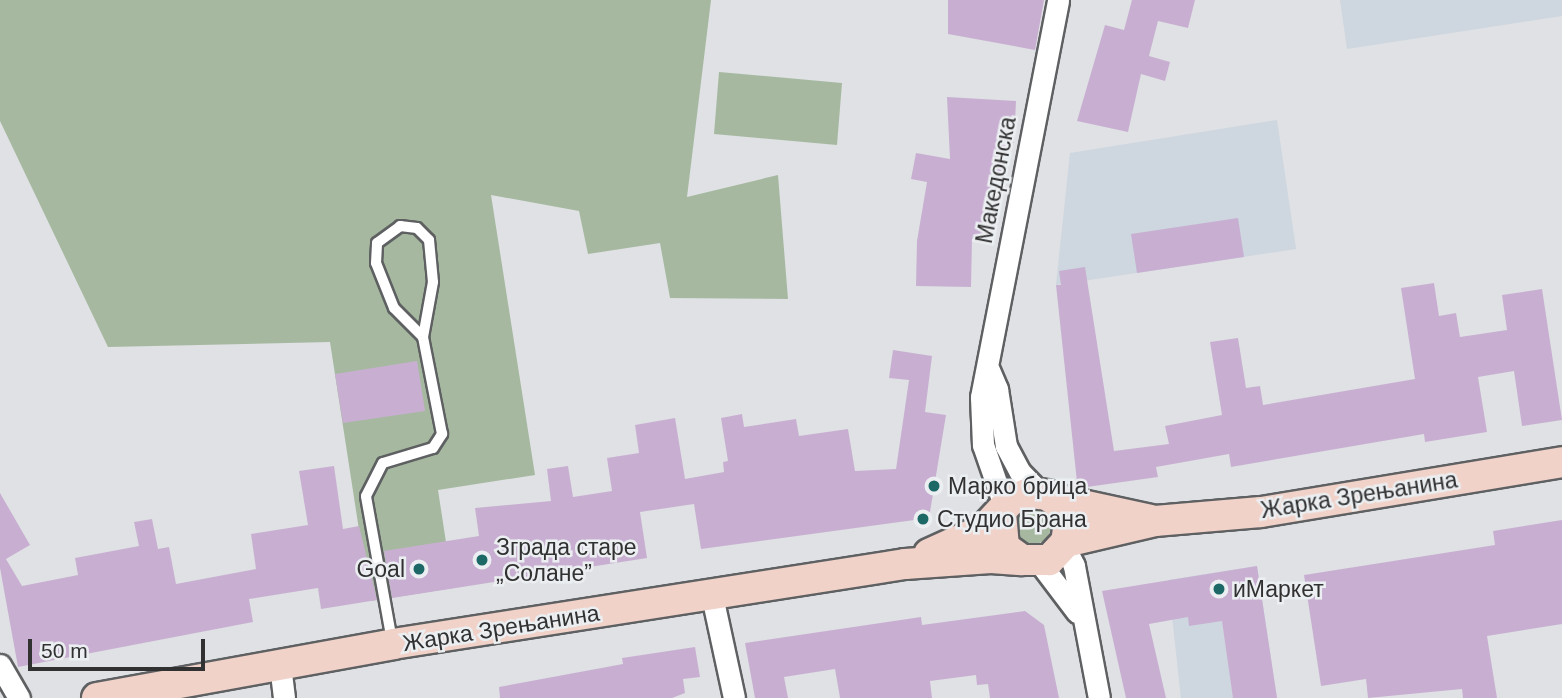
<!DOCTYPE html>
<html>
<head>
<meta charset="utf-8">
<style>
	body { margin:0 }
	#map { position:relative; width:1562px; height:698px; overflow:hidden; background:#dfe1e4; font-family:Helvetica,sans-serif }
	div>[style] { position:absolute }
	.built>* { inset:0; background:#ced6df }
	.green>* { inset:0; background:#a6b9a0 }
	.round { border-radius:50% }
	.building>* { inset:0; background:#c8afd2 }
	.roads { filter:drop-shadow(2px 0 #5e6062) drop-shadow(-2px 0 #5e6062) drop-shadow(0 2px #5e6062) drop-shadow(0 -2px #5e6062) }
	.lane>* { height:10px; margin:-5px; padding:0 5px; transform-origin:5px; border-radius:5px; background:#fff }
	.street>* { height:21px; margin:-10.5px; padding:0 10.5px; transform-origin:10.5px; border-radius:10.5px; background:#fff }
	.secondary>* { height:30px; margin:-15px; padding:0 15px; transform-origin:15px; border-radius:15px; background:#f0d2c9 }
	.dots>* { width:19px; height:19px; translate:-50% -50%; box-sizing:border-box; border:4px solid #eceff1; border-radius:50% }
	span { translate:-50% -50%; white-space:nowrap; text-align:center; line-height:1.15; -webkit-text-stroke:5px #eceff1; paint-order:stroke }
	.street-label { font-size:23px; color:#313132 }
	.poi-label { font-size:23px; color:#313132 }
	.left { translate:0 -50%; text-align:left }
	.right { translate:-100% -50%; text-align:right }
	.scale { position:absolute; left:28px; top:639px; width:177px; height:32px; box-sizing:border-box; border:4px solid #313132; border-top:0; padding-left:9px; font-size:21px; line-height:24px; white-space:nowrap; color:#313132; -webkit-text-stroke:5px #eceff1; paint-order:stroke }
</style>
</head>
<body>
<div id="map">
	<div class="built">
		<i style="clip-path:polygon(1340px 0,1562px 0,1562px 16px,1347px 49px)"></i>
		<i style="clip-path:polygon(1277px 120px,1296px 249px,1056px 285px,1070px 153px)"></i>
		<i style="clip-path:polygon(1257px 566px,1277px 698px,1181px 698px,1168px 580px)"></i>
	</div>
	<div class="green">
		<i style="clip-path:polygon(0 0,711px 0,687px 197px,778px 175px,788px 299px,670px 298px,660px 243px,588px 254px,579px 211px,491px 195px,535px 475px,438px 490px,453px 588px,370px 601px,330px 342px,108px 347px,0 121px)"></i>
		<i style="clip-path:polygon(719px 72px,842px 83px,837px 145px,714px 134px)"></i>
		<i class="round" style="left:1015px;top:508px;width:36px;height:36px"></i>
	</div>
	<div class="building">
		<i style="clip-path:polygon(948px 0,1044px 0,1035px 50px,948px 34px)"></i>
		<i style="clip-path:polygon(1132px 0,1195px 0,1188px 28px,1158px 21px,1149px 56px,1170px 62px,1165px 81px,1141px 74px,1128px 132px,1077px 121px,1105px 25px,1124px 30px)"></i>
		<i style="clip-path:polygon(947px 97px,1016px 101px,1014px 143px,1006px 143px,988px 242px,972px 239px,971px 287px,916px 286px,917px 241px,927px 182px,911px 179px,916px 153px,950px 159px)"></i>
		<i style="clip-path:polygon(1238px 218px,1244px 257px,1137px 273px,1131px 234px)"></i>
		<i style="clip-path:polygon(1085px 267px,1114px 451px,1169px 444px,1165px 426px,1222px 415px,1210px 342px,1238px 338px,1246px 388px,1260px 386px,1263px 405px,1415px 379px,1401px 288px,1434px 283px,1439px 316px,1456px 313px,1460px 337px,1507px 330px,1502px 295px,1542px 289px,1562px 420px,1522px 426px,1514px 371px,1478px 377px,1487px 432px,1425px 442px,1424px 434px,1231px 467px,1229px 454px,1156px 467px,1158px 477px,1087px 487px,1077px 482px,1056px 285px,1061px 285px,1059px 271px)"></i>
		<i style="clip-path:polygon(893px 350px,932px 356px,925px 412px,946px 415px,929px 518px,701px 549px,694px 504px,640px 512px,647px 558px,392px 598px,384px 551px,479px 536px,475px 508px,551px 501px,547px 469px,568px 466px,573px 497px,612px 491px,607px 458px,639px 453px,635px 425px,675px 418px,685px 479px,724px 472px,723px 462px,728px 461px,721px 418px,742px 414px,744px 427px,796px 419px,799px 436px,848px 429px,855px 471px,896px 469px,909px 380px,889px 378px)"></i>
		<i style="clip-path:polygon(417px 361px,425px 411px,343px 423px,335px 374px)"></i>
		<i style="clip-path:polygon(334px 466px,343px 529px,359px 526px,377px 600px,321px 609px,318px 588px,249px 599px,253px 622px,18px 667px,0 568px,0 493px,30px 545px,6px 559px,22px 586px,78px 575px,75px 558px,139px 546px,134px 522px,152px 519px,158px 549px,169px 547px,176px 584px,256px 569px,251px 534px,308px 525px,299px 471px)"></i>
		<i style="clip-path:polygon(1562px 520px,1562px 624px,1487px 636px,1497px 698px,1463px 698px,1462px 689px,1368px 698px,1366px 679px,1321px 686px,1304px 575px,1495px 545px,1493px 531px)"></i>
		<i style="clip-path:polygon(1257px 566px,1277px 698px,1233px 698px,1222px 621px,1189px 626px,1188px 617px,1149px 624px,1166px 698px,1126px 698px,1102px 591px)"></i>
		<i style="clip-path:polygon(1025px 611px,1044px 625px,1059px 698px,990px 698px,988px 684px,977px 685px,976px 675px,930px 681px,932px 698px,840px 698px,835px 669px,784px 677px,788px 698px,755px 698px,745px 643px,921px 617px,922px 625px)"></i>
		<i style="clip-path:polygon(695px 647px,700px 677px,683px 679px,685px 693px,672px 698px,500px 698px,499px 687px,623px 664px,622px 658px)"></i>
	</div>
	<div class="roads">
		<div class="lane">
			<i style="left:392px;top:641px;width:147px;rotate:-100.2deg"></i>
			<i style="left:366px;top:496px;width:37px;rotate:-63deg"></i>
			<i style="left:383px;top:463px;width:52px;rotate:-16.7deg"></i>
			<i style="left:433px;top:448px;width:17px;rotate:-57deg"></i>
			<i style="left:442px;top:434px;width:99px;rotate:-101.1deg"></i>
			<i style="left:423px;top:337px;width:41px;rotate:-135deg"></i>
			<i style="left:394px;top:308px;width:48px;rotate:-111.8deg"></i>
			<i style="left:376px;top:263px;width:20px;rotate:-87deg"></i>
			<i style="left:377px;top:243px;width:29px;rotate:-36deg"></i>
			<i style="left:400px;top:226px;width:17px;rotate:7deg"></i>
			<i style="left:417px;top:228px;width:17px;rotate:45deg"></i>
			<i style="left:429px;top:240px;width:42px;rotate:84.6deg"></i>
			<i style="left:433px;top:282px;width:56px;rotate:100.3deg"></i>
		</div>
		<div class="street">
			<i style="left:989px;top:370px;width:21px;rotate:67deg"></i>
			<i style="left:997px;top:389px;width:58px;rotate:81deg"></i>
			<i style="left:1006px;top:446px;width:30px;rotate:62deg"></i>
			<i style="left:1020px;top:472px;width:28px;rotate:46deg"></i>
			<i style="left:1005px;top:508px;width:67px;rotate:-109.2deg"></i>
			<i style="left:983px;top:445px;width:48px;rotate:-92.4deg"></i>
			<i style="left:981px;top:397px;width:404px;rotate:-79deg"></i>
			<i style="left:1064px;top:546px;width:22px;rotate:63deg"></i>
			<i style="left:1074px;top:566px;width:134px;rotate:79.3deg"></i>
			<i style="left:1039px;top:562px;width:63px;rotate:52.8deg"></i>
			<i style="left:712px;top:596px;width:104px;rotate:77.8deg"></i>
			<i style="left:0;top:665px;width:38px;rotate:60deg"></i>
			<i style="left:280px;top:665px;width:33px;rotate:83deg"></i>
		</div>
		<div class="secondary">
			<i style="left:1054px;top:499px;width:99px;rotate:12.2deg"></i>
			<i style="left:1066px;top:542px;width:91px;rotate:-13.3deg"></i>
			<i style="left:1155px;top:521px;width:106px;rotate:-4.9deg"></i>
			<i style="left:1261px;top:512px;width:305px;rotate:-9.4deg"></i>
			<i style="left:929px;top:554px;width:60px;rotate:-24.4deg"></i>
			<i style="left:984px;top:529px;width:40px;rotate:-47deg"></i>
			<i style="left:1011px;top:500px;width:19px;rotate:-21deg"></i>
			<i style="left:1029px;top:493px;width:18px;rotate:6deg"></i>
			<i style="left:1047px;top:495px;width:18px;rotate:34deg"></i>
			<i style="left:1062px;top:505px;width:19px;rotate:69deg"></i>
			<i style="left:1069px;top:523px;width:19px;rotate:99deg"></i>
			<i style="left:1066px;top:542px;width:25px;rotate:133deg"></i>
			<i style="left:1049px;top:560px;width:27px;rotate:180deg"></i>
			<i style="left:1022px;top:560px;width:22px;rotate:-144deg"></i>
			<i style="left:1004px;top:547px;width:32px;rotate:-95deg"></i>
			<i style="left:97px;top:698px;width:301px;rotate:-10.3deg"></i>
			<i style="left:393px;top:644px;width:518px;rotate:-8.88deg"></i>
			<i style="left:905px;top:564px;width:86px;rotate:-4deg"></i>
			<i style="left:991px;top:558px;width:31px;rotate:4deg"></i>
		</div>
	</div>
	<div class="dots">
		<i style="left:934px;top:486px;background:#1b6867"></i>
		<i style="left:923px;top:519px;background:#1b6867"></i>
		<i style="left:482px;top:560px;background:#1b6867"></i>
		<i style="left:419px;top:569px;background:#1b6867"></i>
		<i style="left:1219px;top:589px;background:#1b6867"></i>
	</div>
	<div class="street-label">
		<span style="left:996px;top:180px;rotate:-79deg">Македонска</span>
		<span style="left:1359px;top:495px;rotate:-9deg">Жарка Зрењанина</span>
		<span style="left:501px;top:628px;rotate:-9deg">Жарка Зрењанина</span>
	</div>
	<div class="poi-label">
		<span class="left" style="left:948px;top:486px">Марко брица</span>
		<span class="left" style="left:937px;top:519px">Студио Брана</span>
		<span class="left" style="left:496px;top:560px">Зграда старе<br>„Солане”</span>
		<span class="right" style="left:405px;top:569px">Goal</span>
		<span class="left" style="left:1233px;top:589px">иМаркет</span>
	</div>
	<div class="scale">50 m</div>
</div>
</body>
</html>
